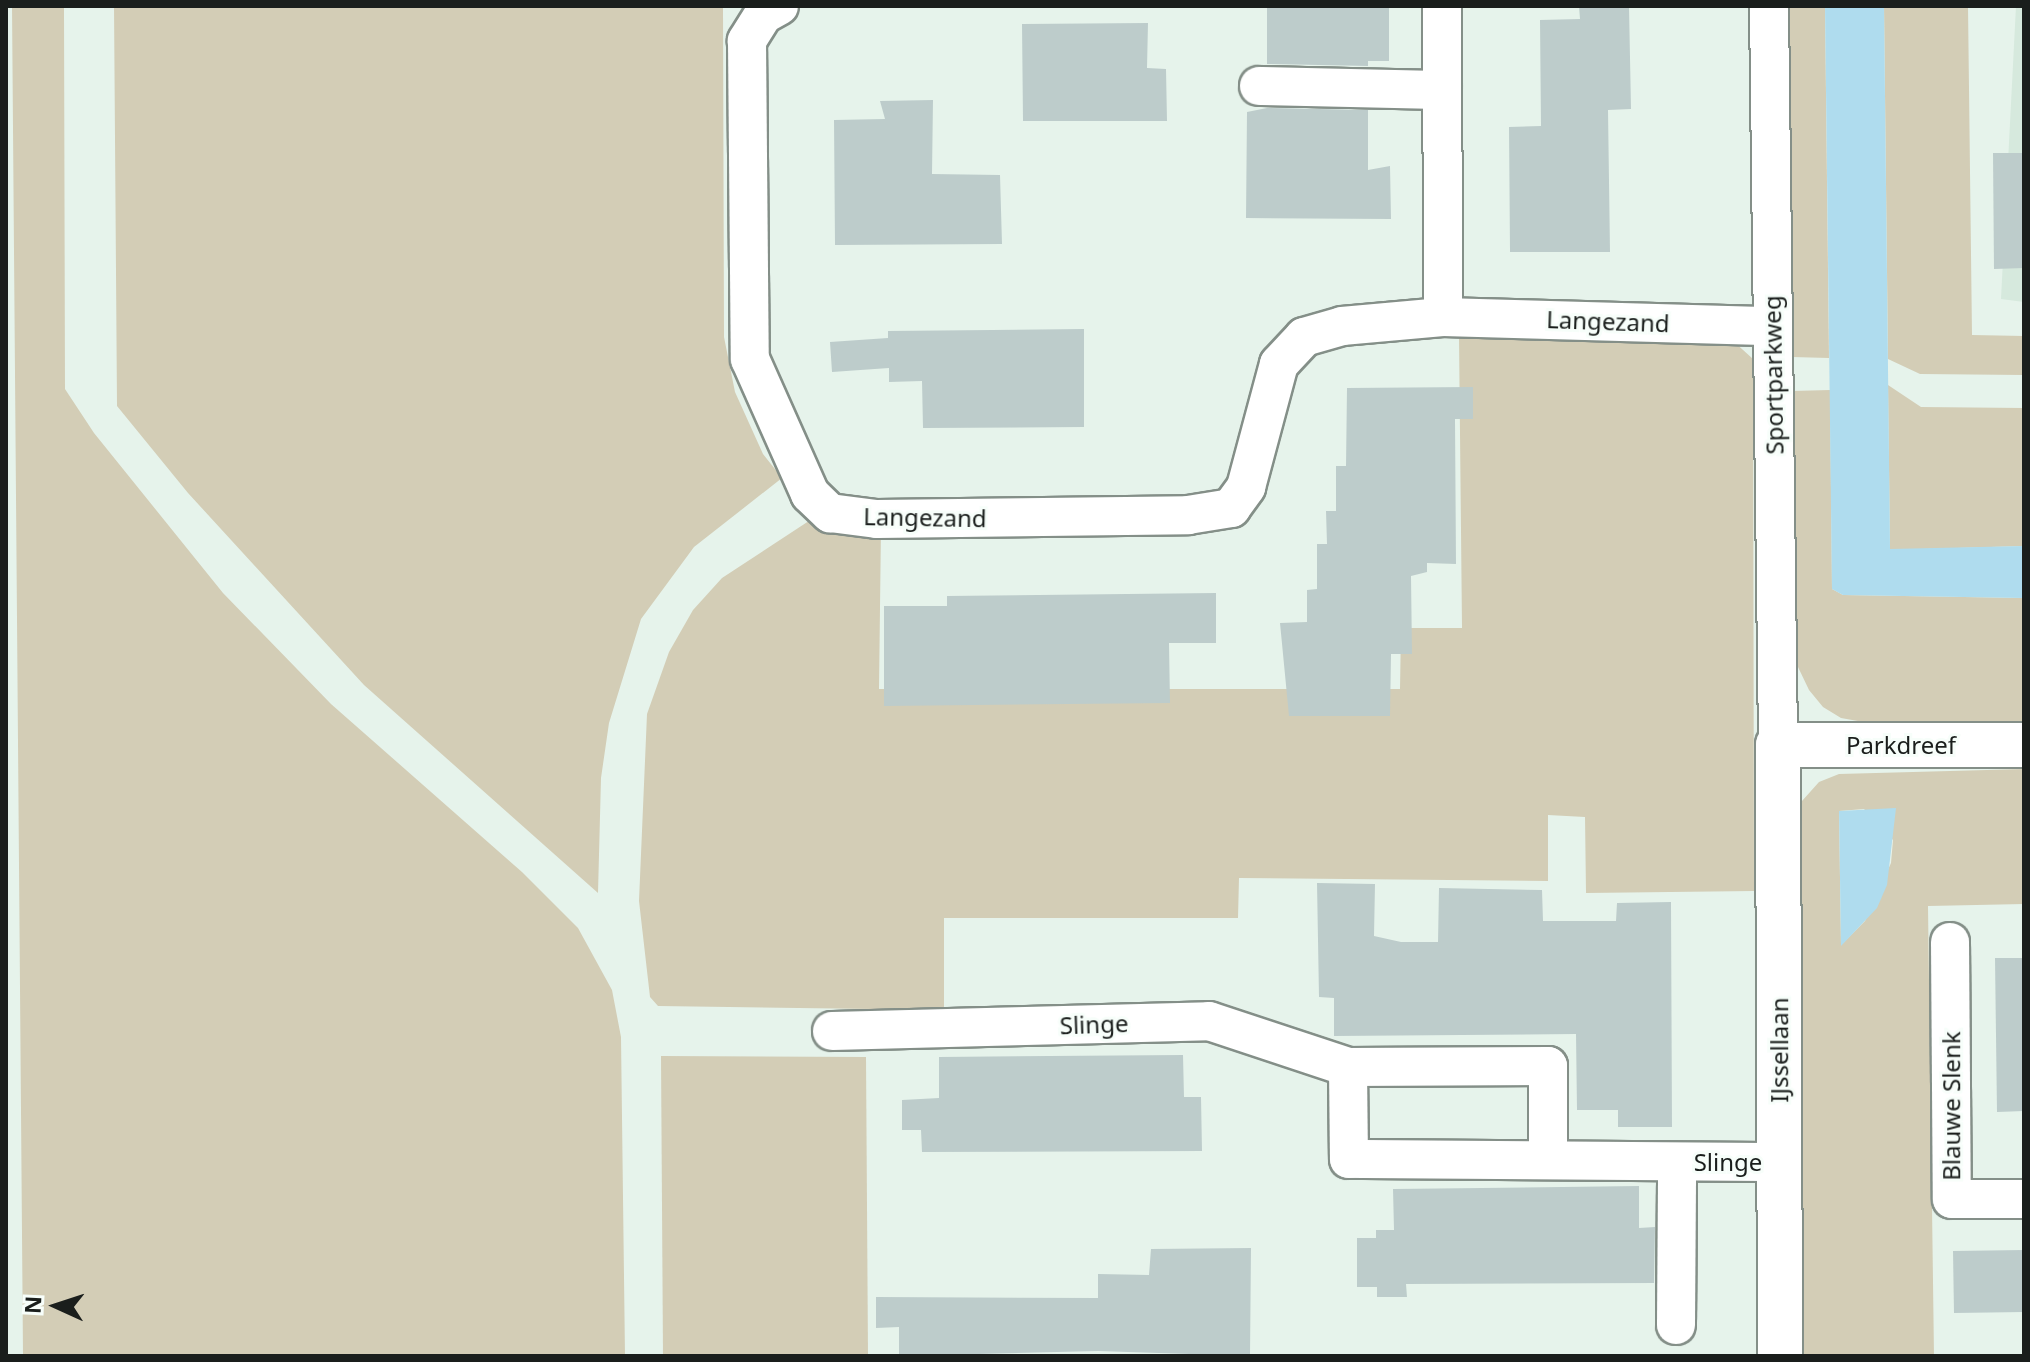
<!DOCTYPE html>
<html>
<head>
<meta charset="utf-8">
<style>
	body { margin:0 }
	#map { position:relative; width:2030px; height:1362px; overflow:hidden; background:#e6f3eb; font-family:"Noto Sans",sans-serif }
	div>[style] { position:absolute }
	.built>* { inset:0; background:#d6e9dd }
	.green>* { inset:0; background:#d3cdb6 }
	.water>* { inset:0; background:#afdcee }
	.building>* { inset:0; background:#bdcccb }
	.roads { filter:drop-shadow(2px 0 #848f88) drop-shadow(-2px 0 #848f88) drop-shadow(0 2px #848f88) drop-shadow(0 -2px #848f88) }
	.street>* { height:38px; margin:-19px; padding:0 19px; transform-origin:19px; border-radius:19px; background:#fff }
	.secondary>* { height:44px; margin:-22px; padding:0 22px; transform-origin:22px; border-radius:22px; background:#fff }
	span { translate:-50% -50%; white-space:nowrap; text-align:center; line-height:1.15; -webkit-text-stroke:6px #f7fefa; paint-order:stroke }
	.street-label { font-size:24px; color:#1a1e1c }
	.frame { position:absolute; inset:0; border:8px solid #1a1e1c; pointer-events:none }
	.north { position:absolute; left:16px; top:1266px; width:80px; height:80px; -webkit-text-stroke:6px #f7fefa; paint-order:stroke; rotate:273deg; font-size:22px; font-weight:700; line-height:32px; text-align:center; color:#1a1e1c }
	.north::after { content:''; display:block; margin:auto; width:28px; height:36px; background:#1a1e1c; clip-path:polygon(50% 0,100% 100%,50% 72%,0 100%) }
</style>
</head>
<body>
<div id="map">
	<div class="built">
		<i style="clip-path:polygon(2016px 6px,2024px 6px,2024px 302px,2001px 299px)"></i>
	</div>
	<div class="green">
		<i style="clip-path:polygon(12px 6px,64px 6px,65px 389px,94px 433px,223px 593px,331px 704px,522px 872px,578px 928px,612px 990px,621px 1037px,625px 1356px,23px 1356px)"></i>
		<i style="clip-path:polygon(114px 6px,723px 6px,724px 337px,735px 392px,763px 454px,782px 478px,694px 547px,641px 619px,609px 723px,601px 778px,598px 893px,364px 685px,188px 493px,117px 406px)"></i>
		<i style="clip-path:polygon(1789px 6px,1825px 6px,1829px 358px,1792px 357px)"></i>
		<i style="clip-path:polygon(1884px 6px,1968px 6px,1972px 335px,2024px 336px,2024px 375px,1920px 374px,1888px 359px)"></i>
		<i style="clip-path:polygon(1459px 336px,1732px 340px,1753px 359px,1754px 891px,1586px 893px,1585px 817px,1548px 815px,1548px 881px,1239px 878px,1238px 918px,944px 918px,944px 1010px,658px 1006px,650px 997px,639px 901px,647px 714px,669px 652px,693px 610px,722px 578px,818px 515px,881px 527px,879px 689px,1400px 689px,1401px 628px,1462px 628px)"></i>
		<i style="clip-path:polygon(1888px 385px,1921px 407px,2024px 408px,2024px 546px,1890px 550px)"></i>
		<i style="clip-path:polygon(1830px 390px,1832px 589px,1843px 595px,2024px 598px,2024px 722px,1869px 723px,1841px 718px,1823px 707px,1809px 690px,1798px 667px,1792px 391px)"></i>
		<i style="clip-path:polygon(evenodd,2024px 769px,2024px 904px,1928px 906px,1934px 1356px,1796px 1356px,1791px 830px,1802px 801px,1819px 782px,1839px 774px,2024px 769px,1864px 809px,1893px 840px,1891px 863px,1865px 921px,1841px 945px,1839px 811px,1864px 809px)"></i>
		<i style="clip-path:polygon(661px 1056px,866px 1057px,868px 1356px,663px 1356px)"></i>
	</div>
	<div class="water">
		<i style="clip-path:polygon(1825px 6px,1884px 6px,1890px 549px,2024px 546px,2024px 598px,1843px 595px,1832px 589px)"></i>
		<i style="clip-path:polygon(1896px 808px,1887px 885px,1877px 908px,1841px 946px,1839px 811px)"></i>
	</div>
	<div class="building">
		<i style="clip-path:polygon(1267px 6px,1389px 6px,1389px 61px,1368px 61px,1368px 66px,1267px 64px)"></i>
		<i style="clip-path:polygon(1579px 6px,1629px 6px,1631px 109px,1608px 110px,1610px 252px,1510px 252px,1509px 127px,1541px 126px,1540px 20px,1580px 19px)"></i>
		<i style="clip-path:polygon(1148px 23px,1147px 68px,1166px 69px,1167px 121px,1023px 121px,1022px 24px)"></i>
		<i style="clip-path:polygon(933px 100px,932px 174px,1000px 175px,1002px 244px,835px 245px,834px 120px,885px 119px,880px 101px)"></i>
		<i style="clip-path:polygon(1267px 108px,1368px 110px,1368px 170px,1390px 166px,1391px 219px,1246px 218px,1247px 112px)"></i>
		<i style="clip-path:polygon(1993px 153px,2024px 153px,2024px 268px,1994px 269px)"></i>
		<i style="clip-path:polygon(1084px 329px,1084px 427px,923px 428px,922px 381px,889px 382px,889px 368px,832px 372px,830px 342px,888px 338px,888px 331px)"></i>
		<i style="clip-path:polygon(1473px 387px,1473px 419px,1455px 419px,1456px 564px,1427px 563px,1427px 572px,1411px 576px,1412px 654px,1391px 654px,1390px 716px,1289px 716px,1280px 623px,1307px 622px,1307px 590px,1317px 589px,1317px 544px,1327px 544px,1326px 511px,1336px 511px,1336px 466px,1346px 466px,1347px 388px)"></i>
		<i style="clip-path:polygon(1216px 593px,1216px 643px,1169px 643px,1170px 703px,884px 706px,884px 606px,947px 606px,947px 596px)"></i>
		<i style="clip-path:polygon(1317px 883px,1375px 884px,1374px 936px,1401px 942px,1438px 942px,1439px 888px,1542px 890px,1543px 921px,1616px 921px,1617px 903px,1671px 902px,1672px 1127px,1618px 1127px,1618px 1110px,1577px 1110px,1576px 1034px,1334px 1036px,1334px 998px,1319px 997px)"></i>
		<i style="clip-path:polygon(1995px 958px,2024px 958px,2024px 1111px,1997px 1112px)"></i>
		<i style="clip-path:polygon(1183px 1055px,1184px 1097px,1201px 1097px,1202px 1151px,922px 1152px,921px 1130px,902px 1130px,902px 1100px,939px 1098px,939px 1057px)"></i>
		<i style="clip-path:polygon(1639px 1186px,1639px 1228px,1655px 1227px,1654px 1283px,1406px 1284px,1407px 1297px,1377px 1297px,1377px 1287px,1357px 1287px,1357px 1238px,1376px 1238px,1376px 1230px,1394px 1230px,1393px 1189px)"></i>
		<i style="clip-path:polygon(1251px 1248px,1250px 1356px,1098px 1351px,899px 1356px,899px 1327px,876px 1328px,876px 1297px,1098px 1298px,1098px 1274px,1149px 1275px,1151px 1249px)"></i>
		<i style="clip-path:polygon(2024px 1250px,2024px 1312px,1954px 1313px,1953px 1251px)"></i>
	</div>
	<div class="roads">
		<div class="street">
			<i style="left:779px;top:6px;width:18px;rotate:151deg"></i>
			<i style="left:763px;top:15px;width:31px;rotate:122deg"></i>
			<i style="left:747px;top:41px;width:318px;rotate:89.5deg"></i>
			<i style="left:750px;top:359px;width:148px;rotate:66deg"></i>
			<i style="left:810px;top:494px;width:28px;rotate:44deg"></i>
			<i style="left:830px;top:513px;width:47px;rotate:7.3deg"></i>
			<i style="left:877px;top:519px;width:311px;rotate:-0.7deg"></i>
			<i style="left:1188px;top:515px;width:44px;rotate:-9.2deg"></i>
			<i style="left:1231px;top:508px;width:26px;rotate:-54deg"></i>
			<i style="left:1246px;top:487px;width:127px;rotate:-75deg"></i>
			<i style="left:1279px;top:364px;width:37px;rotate:-47deg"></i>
			<i style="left:1304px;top:337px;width:40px;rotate:-16deg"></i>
			<i style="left:1342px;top:326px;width:101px;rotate:-5.1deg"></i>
			<i style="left:1443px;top:317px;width:329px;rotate:1.6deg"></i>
			<i style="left:1442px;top:6px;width:311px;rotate:89.8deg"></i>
			<i style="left:1769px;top:6px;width:739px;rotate:89.3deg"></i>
			<i style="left:1259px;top:86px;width:183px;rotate:1.3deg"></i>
			<i style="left:1950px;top:942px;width:257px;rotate:89.6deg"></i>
			<i style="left:1952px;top:1199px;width:72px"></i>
			<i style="left:832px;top:1031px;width:377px;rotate:-1.5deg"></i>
			<i style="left:1209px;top:1021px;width:146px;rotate:18.3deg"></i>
			<i style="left:1348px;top:1067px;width:200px;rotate:-0.3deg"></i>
			<i style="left:1548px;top:1066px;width:94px;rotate:90deg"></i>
			<i style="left:1348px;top:1067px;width:92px;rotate:89.4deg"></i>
			<i style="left:1349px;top:1159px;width:431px;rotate:0.4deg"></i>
			<i style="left:1676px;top:1325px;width:162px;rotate:-89.6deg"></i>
		</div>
		<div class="secondary">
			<i style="left:1780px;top:1356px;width:611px;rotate:-90.19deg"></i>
			<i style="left:1778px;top:745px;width:246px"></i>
		</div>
	</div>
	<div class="street-label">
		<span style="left:1608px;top:321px;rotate:2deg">Langezand</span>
		<span style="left:1773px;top:375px;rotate:-91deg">Sportparkweg</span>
		<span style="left:925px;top:517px;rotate:1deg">Langezand</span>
		<span style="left:1901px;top:745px">Parkdreef</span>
		<span style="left:1094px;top:1024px;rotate:-2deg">Slinge</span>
		<span style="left:1779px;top:1050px;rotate:-90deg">IJssellaan</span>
		<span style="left:1951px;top:1106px;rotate:-90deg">Blauwe Slenk</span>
		<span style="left:1728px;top:1162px">Slinge</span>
	</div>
	<div class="frame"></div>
	<div class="north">N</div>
</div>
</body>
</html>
